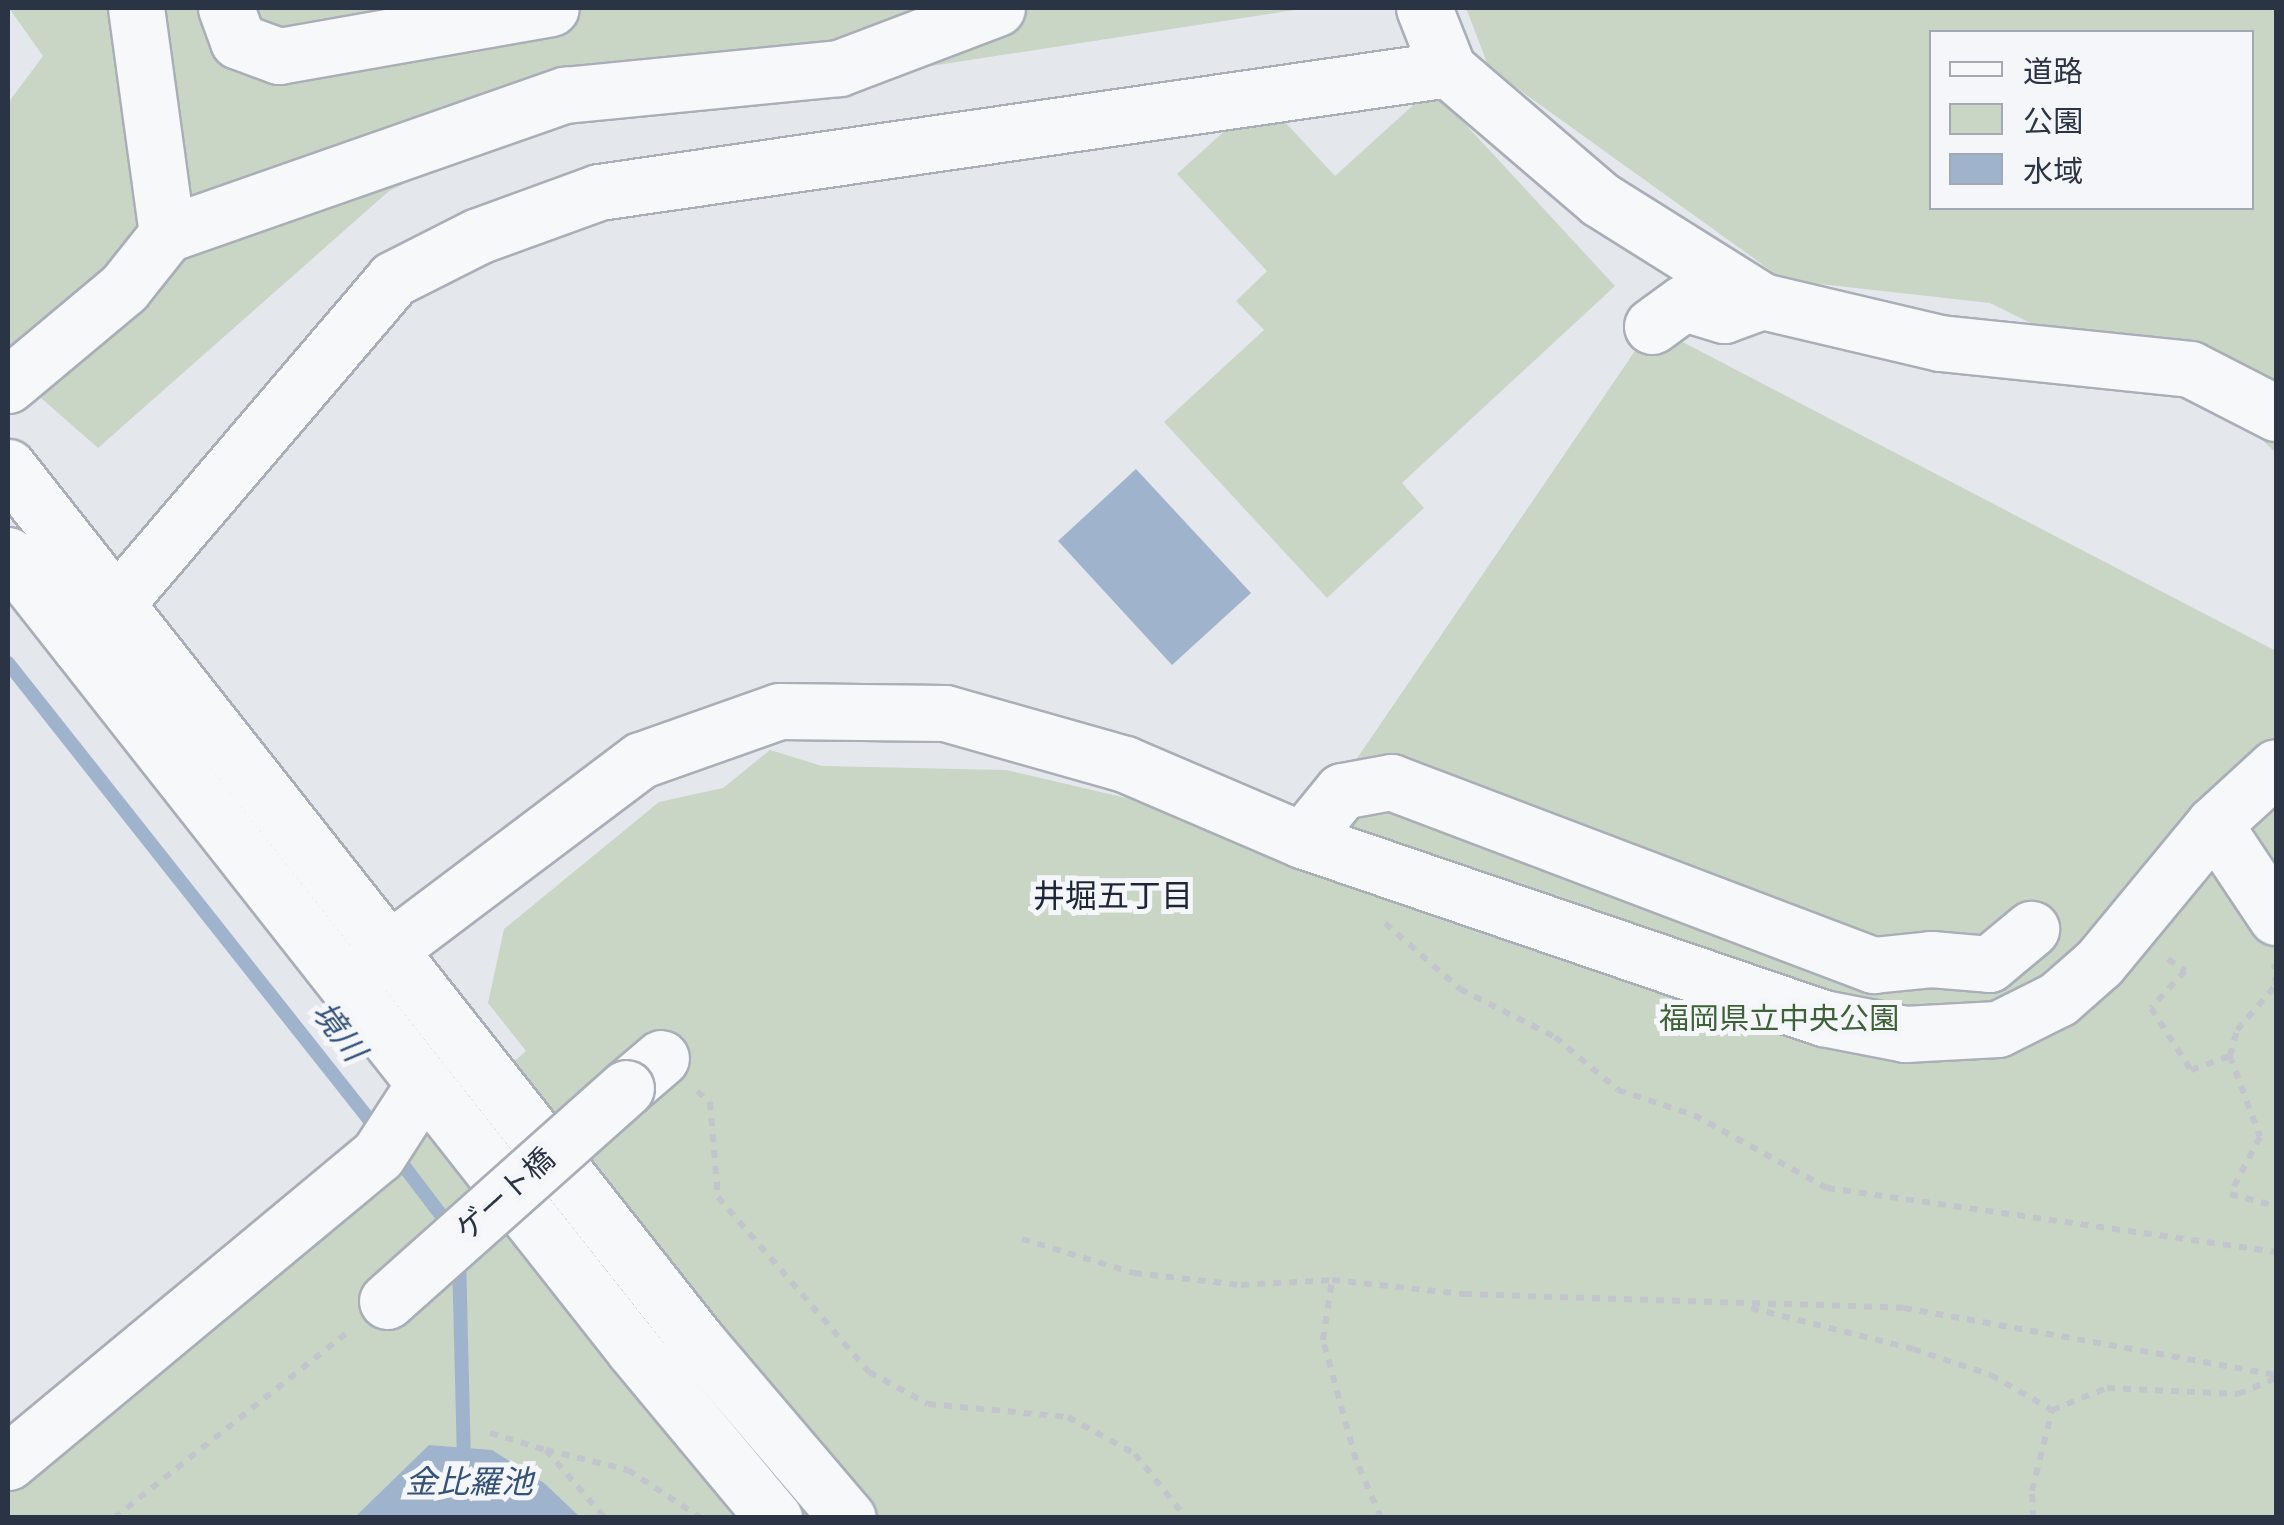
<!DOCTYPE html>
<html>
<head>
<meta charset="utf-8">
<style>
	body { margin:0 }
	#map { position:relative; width:2284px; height:1525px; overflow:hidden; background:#e4e7ec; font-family:Signika,"Noto Sans JP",sans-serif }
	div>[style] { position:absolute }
	.green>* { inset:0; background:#c9d6c5 }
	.water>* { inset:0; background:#9fb4cc }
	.stream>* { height:14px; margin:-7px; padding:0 7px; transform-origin:7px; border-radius:7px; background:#9fb4cc }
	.path>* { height:6px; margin-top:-3px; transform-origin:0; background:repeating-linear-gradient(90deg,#c2c5cb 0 8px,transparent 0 16px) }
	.roads { filter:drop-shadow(2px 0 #a9aeb7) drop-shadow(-2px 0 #a9aeb7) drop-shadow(0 2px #a9aeb7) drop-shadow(0 -2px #a9aeb7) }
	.minor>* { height:55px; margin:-27.5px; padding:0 27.5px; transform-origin:27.5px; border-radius:27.5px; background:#f7f8fa }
	.bridges { filter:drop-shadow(2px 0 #a9aeb7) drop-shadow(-2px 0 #a9aeb7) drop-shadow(0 2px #a9aeb7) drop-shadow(0 -2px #a9aeb7) }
	.minor-bridge>* { height:55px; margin:-27.5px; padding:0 27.5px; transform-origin:27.5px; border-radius:27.5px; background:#f7f8fa }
	span { translate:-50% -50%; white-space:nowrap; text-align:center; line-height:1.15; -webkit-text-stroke:10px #f4f6f9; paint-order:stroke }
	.park-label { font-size:30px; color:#3f6138 }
	.street-label { font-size:30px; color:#2b3445 }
	.neighbourhood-label { font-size:32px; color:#1d2536 }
	.water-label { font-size:32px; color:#34527a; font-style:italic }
	.frame { position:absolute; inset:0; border:10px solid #2b3445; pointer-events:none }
	.legend { position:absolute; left:1929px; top:30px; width:325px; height:180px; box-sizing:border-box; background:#f4f6f9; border:2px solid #a4a8b1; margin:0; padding:12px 18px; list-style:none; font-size:30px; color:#2b3445 }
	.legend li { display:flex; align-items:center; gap:20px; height:50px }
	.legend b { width:50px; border:2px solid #a4a8b1 }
</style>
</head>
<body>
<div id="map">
	<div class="green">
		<i style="clip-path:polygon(9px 8px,1307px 8px,873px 75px,565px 108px,389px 191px,98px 448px,8px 369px,8px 103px,43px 56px)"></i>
		<i style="clip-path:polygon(evenodd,1466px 8px,2276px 8px,2276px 453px,2257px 435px,1990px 303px,1784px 280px,1489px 68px,1466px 8px,1932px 32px,2252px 32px,2252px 208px,1932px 208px,1932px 32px)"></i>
		<i style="clip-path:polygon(1432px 88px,1615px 286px,1402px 483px,1424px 508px,1327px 598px,1164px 422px,1264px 330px,1236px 301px,1267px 271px,1177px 174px,1262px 97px,1335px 176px)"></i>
		<i style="clip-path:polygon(1652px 326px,2276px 651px,2276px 1517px,8px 1518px,8px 1488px,526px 1051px,488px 1003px,504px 929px,659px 802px,723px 788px,770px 750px,822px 766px,1006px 770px,1302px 839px)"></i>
	</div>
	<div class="water">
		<i style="clip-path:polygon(1136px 469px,1251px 593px,1172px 665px,1058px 541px)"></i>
		<i style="clip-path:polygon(429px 1445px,492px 1450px,544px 1483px,580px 1517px,355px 1517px)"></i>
	</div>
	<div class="stream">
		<i style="left:8px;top:663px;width:598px;rotate:51.65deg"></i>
		<i style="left:394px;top:1153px;width:94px;rotate:52.8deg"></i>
		<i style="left:459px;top:1257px;width:208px;rotate:88.6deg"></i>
	</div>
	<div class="path">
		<i style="left:1385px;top:923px;width:100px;rotate:41.3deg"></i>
		<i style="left:1460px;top:989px;width:106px;rotate:26.8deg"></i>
		<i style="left:1555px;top:1037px;width:82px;rotate:40.1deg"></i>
		<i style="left:1618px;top:1090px;width:80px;rotate:18.2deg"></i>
		<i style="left:1694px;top:1115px;width:152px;rotate:28.8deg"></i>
		<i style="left:1827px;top:1188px;width:454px;rotate:8.1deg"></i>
		<i style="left:2168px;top:959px;width:21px;rotate:35deg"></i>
		<i style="left:2185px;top:971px;width:50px;rotate:132.6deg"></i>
		<i style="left:2151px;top:1008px;width:74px;rotate:57.2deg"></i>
		<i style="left:2191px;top:1070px;width:41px;rotate:-19.7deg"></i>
		<i style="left:2230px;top:1056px;width:27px;rotate:-75deg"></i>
		<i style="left:2237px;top:1030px;width:60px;rotate:-49.1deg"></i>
		<i style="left:2276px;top:985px;width:21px;rotate:-95deg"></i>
		<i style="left:2230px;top:1056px;width:86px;rotate:69.7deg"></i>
		<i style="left:2260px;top:1137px;width:64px;rotate:117.8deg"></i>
		<i style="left:2230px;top:1194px;width:48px;rotate:14.6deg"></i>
		<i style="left:697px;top:1091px;width:17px;rotate:40deg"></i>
		<i style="left:710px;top:1102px;width:95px;rotate:85.2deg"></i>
		<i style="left:718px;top:1197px;width:231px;rotate:49.2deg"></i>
		<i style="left:869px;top:1372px;width:67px;rotate:28.5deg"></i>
		<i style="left:928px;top:1404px;width:141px;rotate:5.3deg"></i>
		<i style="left:1068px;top:1417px;width:77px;rotate:28.9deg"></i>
		<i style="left:1135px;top:1454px;width:82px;rotate:51.4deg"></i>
		<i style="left:1022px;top:1239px;width:117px;rotate:16.9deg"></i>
		<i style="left:1134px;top:1273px;width:108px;rotate:6.4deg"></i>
		<i style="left:1241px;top:1285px;width:91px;rotate:-3.1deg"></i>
		<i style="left:1751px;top:1308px;width:167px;rotate:14.2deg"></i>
		<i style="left:1913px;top:1349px;width:82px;rotate:18.4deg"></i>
		<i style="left:1991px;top:1375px;width:70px;rotate:29.8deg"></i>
		<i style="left:490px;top:1433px;width:59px;rotate:16.9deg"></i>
		<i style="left:546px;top:1450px;width:90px;rotate:49.1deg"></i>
		<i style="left:546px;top:1450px;width:84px;rotate:13.7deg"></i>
		<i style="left:628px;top:1470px;width:87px;rotate:33.3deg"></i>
		<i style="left:114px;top:1518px;width:299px;rotate:-38.5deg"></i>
		<i style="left:1381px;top:1518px;width:63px;rotate:-113.3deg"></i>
		<i style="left:1356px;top:1460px;width:124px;rotate:-105.4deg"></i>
		<i style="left:1323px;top:1340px;width:61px;rotate:-81.5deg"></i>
		<i style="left:1332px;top:1280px;width:133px;rotate:6.1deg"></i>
		<i style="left:1464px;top:1294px;width:440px;rotate:1.8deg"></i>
		<i style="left:1904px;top:1308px;width:378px;rotate:10.2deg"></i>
		<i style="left:2033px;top:1518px;width:27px;rotate:-92deg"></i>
		<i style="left:2032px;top:1491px;width:83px;rotate:-76.1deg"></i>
		<i style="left:2052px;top:1410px;width:59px;rotate:-21.8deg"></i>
		<i style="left:2107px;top:1388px;width:131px;rotate:2.6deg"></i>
		<i style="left:2238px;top:1394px;width:41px;rotate:-22.8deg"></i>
	</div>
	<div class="roads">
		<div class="minor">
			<i style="left:226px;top:8px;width:35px;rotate:70deg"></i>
			<i style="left:238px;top:41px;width:44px;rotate:20.1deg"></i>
			<i style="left:279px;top:56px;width:276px;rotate:-10deg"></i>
			<i style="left:1424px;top:8px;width:66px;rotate:68.5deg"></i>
			<i style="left:1448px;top:69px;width:201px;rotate:40.6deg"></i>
			<i style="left:1601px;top:200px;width:190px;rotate:32.1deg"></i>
			<i style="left:1762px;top:301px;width:183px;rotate:13.3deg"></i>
			<i style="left:1940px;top:343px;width:251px;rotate:5.9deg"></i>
			<i style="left:2190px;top:369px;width:97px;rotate:27.1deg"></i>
			<i style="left:167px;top:234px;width:422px;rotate:-19.3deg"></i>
			<i style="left:565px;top:95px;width:275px;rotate:-5.6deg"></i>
			<i style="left:839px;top:68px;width:169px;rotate:-20.8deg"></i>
			<i style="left:1652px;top:326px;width:39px;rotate:-36deg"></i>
			<i style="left:1684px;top:303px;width:42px;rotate:16.7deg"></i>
			<i style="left:1724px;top:315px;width:40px;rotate:-20.2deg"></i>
			<i style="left:8px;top:385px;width:151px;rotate:-39.9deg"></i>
			<i style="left:124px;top:288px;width:69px;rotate:-51.5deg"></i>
			<i style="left:167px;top:234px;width:228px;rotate:-97.8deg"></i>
			<i style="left:8px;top:467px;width:1114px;rotate:51.74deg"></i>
			<i style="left:698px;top:1342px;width:231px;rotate:49.6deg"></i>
			<i style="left:8px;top:555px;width:1012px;rotate:51.78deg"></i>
			<i style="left:634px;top:1350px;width:219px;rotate:50.2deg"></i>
			<i style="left:80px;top:646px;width:482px;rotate:-49.5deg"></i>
			<i style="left:393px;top:279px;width:95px;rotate:-26.8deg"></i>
			<i style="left:478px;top:236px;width:129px;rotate:-20deg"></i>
			<i style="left:599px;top:192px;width:858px;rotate:-8.24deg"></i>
			<i style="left:2214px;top:824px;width:112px;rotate:56.3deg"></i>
			<i style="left:1302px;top:840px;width:63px;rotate:-50.8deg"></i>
			<i style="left:1342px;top:791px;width:50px;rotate:-10.4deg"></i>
			<i style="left:1391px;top:782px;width:516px;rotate:20.79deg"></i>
			<i style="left:1873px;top:965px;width:58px;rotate:-5.9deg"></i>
			<i style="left:1931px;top:959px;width:58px;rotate:4.9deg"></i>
			<i style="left:1989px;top:964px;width:55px;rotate:-39.8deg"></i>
			<i style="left:346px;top:982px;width:369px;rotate:-37deg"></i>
			<i style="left:641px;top:760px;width:146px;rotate:-19.5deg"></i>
			<i style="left:779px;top:711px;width:166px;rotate:0.7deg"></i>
			<i style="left:945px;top:713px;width:187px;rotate:15.8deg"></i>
			<i style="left:1125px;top:764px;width:193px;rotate:23.2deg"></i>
			<i style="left:1302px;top:840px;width:551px;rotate:18.86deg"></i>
			<i style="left:1823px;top:1018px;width:84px;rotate:11deg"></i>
			<i style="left:1905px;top:1034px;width:93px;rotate:-3.1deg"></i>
			<i style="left:1998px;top:1029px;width:67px;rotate:-26.6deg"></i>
			<i style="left:2058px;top:999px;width:55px;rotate:-41.3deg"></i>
			<i style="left:2099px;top:963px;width:180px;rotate:-50.4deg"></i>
			<i style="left:2214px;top:824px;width:84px;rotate:-42.6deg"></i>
			<i style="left:626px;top:1088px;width:46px;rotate:-40.6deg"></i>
			<i style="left:8px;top:1462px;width:481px;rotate:-39.7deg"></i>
			<i style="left:378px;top:1155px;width:85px;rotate:-57.1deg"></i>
		</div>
	</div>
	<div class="bridges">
		<div class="minor-bridge">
			<i style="left:387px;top:1301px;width:320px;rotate:-41.7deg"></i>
		</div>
	</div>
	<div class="park-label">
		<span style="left:1779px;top:1020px">福岡県立中央公園</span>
	</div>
	<div class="street-label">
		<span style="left:506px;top:1195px;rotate:-42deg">ゲート橋</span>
	</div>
	<div class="neighbourhood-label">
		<span style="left:1113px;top:897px">井堀五丁目</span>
	</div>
	<div class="water-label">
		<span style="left:338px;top:1032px;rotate:53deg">境川</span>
		<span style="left:469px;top:1483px">金比羅池</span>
	</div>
	<div class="frame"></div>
	<ul class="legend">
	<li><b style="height:12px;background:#f7f8fa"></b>道路</li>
	<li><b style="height:28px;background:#c9d6c5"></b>公園</li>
	<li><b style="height:28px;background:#9fb4cc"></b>水域</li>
	</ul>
</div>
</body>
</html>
